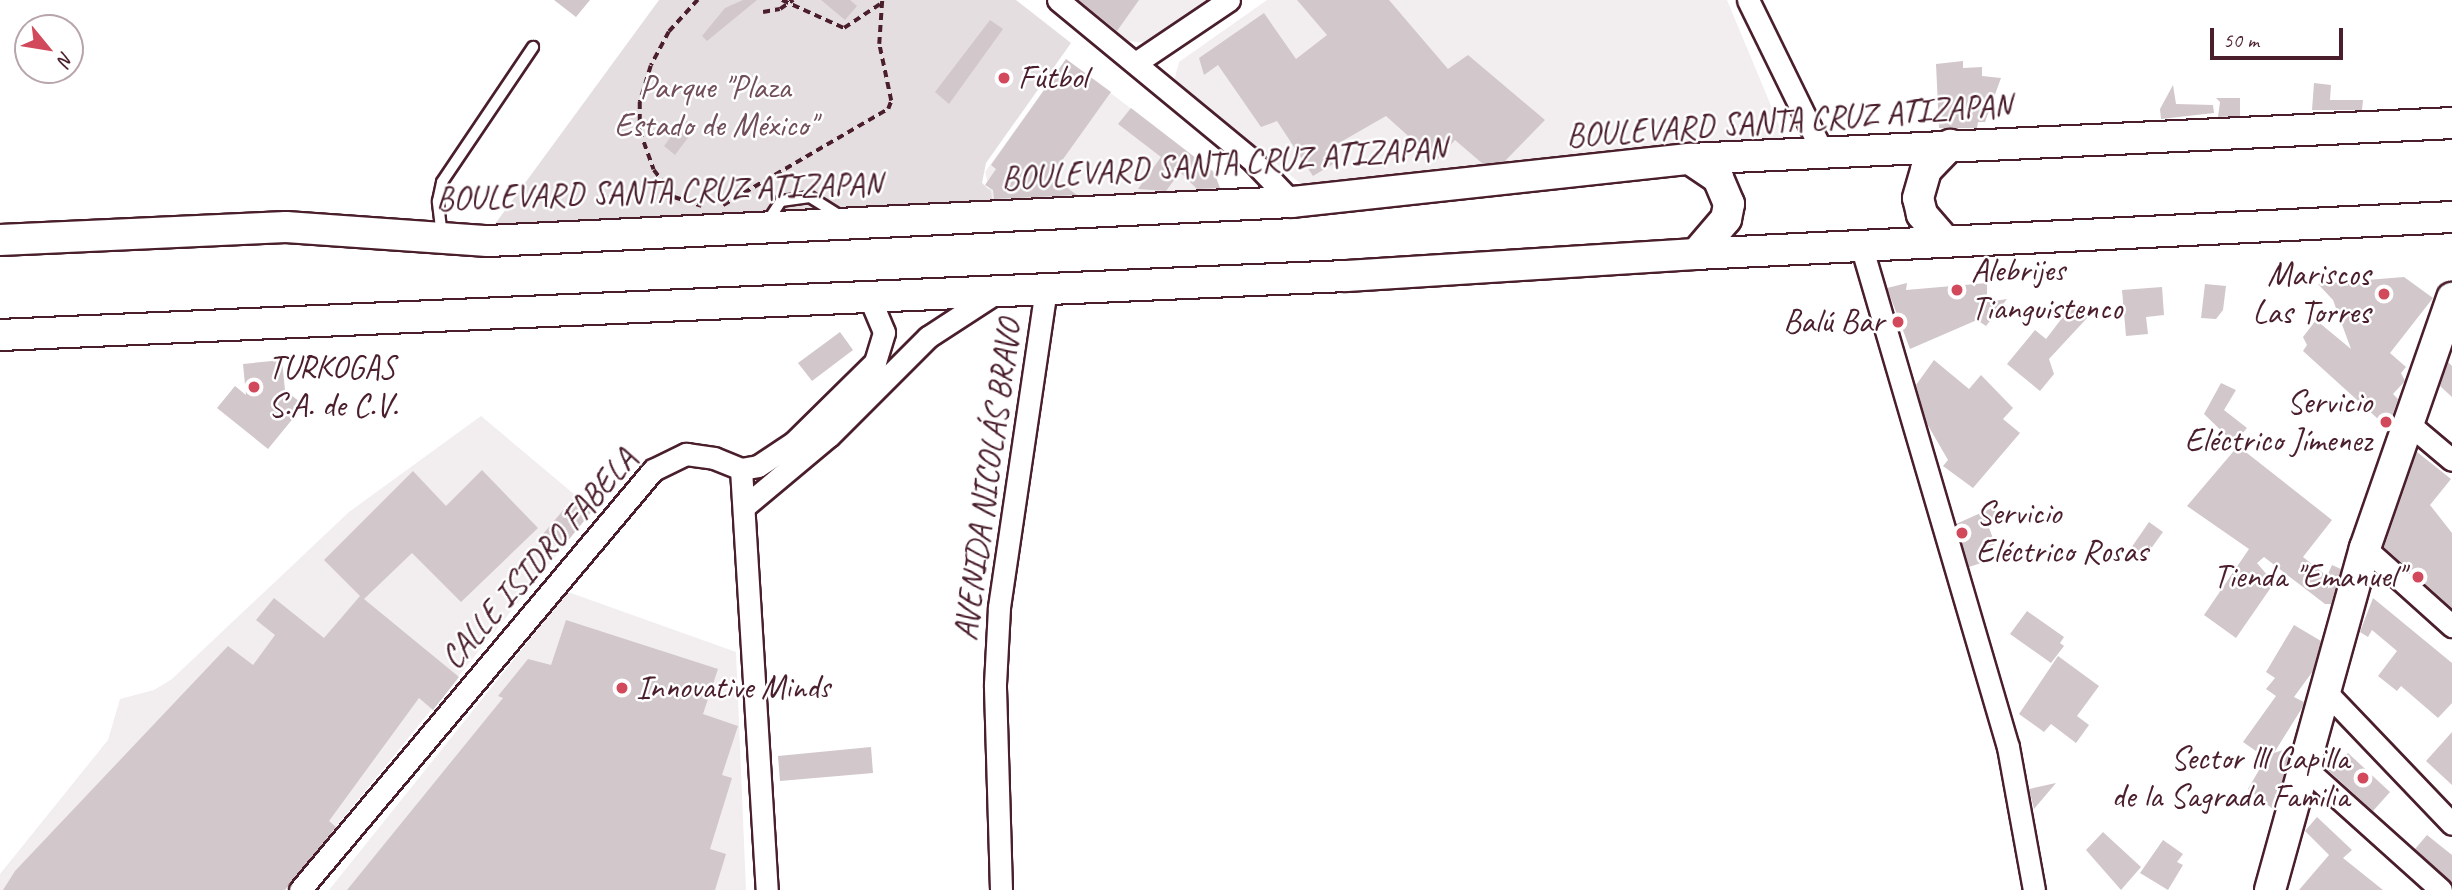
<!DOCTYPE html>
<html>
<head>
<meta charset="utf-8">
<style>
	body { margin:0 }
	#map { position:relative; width:2452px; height:890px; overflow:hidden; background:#fff; font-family:Caveat,sans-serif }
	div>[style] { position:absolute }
	.built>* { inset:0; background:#f2eeef }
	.green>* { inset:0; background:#e5dee0 }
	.building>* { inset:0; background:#d2c7cb }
	.path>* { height:3.5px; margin-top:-1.75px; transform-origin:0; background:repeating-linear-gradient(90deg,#4a1f2b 0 7px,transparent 0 12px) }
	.roads { filter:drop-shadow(2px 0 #4a1f2b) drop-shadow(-2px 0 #4a1f2b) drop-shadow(0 2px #4a1f2b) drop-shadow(0 -2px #4a1f2b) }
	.lane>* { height:10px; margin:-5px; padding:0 5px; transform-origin:5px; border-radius:5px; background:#fff }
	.street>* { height:21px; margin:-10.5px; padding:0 10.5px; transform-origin:10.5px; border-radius:10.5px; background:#fff }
	.secondary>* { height:30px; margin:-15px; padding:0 15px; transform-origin:15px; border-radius:15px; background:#fff }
	.dots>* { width:19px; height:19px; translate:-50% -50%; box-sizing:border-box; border:4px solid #fff; border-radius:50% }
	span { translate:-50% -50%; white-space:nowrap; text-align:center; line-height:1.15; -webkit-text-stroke:5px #fff; paint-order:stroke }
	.poi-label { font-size:33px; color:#4a1f2b }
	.left { translate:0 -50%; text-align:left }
	.right { translate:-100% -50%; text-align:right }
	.park-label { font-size:33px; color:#714f58 }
	.street-label { font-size:33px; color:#4a1f2b }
	.north { position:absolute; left:14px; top:14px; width:70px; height:70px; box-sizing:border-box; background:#fff; border:2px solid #b7a5aa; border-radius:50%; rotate:120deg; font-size:19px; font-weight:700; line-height:28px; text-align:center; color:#4a1f2b }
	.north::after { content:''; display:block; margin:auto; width:24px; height:32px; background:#d1495b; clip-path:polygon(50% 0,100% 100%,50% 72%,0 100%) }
	.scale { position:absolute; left:2210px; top:28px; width:133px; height:32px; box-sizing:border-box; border:4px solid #4a1f2b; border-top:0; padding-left:9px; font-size:21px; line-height:24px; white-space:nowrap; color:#4a1f2b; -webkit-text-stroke:5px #fff; paint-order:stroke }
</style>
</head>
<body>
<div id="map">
	<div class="built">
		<i style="clip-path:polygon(1062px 0,1215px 0,1153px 43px,1111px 40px)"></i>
		<i style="clip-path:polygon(1267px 0,1727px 0,1787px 144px,1311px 192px,1174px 81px,1179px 62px)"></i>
		<i style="clip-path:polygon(1066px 59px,1214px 172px,1217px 194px,995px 213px,985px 172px)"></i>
		<i style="clip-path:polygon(481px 416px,593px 510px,285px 890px,0 890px,0 874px,108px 740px,120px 699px,154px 690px,172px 679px,349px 512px)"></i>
		<i style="clip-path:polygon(568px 592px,736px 652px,746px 890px,329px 890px)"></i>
	</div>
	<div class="green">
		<i style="clip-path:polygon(659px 0,1016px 0,1071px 43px,986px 163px,982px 183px,991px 191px,993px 204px,495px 224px)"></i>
	</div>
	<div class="building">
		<i style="clip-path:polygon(554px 0,590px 0,576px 17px)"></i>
		<i style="clip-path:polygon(743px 0,757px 0,707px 41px,702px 36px,725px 8px)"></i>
		<i style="clip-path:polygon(821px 0,850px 0,857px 6px,845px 20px)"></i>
		<i style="clip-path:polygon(1079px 0,1139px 0,1117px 31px)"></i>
		<i style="clip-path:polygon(1297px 0,1389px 0,1448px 69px,1468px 55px,1545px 120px,1504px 162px,1483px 164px,1455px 140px,1436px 161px,1386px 116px,1325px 151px,1333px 164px,1313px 176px,1277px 121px,1261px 127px,1218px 65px,1204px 75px,1199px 58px,1264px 13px,1296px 59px,1327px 35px)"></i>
		<i style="clip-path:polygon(990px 20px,1003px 29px,949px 104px,935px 92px)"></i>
		<i style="clip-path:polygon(1066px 59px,1111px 92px,1051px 176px,1077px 195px,994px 199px,993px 190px,985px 185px,996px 169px,991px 165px)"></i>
		<i style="clip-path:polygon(1963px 61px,1963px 68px,1982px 67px,1982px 76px,2001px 78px,1985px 122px,1978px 122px,1977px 128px,1939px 128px,1936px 64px)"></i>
		<i style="clip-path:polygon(2314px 83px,2331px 85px,2330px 100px,2363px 100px,2362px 110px,2312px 110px)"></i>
		<i style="clip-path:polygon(2173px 85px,2176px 104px,2213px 105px,2214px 113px,2161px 119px,2160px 109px)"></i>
		<i style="clip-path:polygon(2216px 98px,2240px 98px,2240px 116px,2218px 117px,2220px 102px)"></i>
		<i style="clip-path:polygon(1131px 108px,1214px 172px,1220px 188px,1197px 189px,1180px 172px,1166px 191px,1138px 189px,1161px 157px,1118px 124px)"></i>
		<i style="clip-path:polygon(684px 119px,696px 127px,675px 155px,664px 146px)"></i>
		<i style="clip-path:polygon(2404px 277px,2433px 298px,2390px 353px,2406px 367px,2401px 373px,2405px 381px,2393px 394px,2398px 399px,2388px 428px,2303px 351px,2307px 345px,2303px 337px,2316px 320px,2351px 349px,2333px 300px,2318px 284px)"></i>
		<i style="clip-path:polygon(1907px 283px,1906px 290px,1987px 283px,1987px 302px,2007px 299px,1986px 326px,1977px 320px,1910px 349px,1887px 288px)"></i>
		<i style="clip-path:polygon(2205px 284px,2226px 286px,2223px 310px,2216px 319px,2201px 318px)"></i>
		<i style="clip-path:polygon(2162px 287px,2164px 315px,2146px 317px,2148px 334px,2126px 336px,2122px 290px)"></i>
		<i style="clip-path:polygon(2072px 305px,2088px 317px,2049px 359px,2054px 374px,2040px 391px,2007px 364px,2035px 330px,2046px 339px)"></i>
		<i style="clip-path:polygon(840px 332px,853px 350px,812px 381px,798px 363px)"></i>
		<i style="clip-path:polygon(282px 360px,286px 400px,291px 395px,304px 405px,268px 449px,217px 408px,235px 386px,246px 395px,243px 364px)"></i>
		<i style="clip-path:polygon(1934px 360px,1969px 389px,1981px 375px,2013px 408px,2003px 419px,2020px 433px,1973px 488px,1943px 466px,1948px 460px,1926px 422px,1916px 385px)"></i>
		<i style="clip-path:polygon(2448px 362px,2452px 366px,2452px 397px,2440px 386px)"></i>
		<i style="clip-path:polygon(2221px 383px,2236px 390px,2224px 410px,2247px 428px,2234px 443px,2204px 414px)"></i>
		<i style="clip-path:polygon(2238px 446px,2332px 520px,2303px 557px,2327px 576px,2332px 565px,2341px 569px,2331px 604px,2325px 604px,2264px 557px,2257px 563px,2274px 583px,2236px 638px,2204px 615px,2249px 549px,2187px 506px)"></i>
		<i style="clip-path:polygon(2417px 452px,2451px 479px,2430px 505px,2452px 533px,2452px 608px,2384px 547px)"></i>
		<i style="clip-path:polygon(482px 470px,538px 528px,461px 602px,412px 553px,364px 599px,459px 677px,433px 710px,419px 698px,329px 821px,336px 827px,285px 890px,3px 890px,15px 871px,228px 646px,253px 665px,275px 635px,256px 620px,274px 598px,324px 638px,360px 596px,324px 560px,413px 471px,446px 506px)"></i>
		<i style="clip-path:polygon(576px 495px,593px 510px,561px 549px,543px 534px)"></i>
		<i style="clip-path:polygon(1994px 507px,1998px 522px,1988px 525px,1995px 544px,1982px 549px,1984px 562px,1969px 567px,1956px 524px)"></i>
		<i style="clip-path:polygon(2149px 522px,2163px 532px,2142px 561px,2129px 551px)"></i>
		<i style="clip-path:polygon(2373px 598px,2452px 663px,2452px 703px,2438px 718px,2401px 686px,2397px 691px,2378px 676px,2397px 651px,2372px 630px,2368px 637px,2360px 632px)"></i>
		<i style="clip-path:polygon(2027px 611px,2064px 637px,2060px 643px,2064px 646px,2051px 663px,2010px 634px)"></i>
		<i style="clip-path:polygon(566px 620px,718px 669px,703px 714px,738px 726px,722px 775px,732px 778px,710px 849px,726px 854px,715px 890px,347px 890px,503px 698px,498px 696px,528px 659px,551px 665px)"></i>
		<i style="clip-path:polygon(2294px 625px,2321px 641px,2313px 671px,2294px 697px,2304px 702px,2302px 708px,2274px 753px,2292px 747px,2274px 810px,2248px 789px,2266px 758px,2243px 742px,2276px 696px,2266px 689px,2275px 678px,2266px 672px)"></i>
		<i style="clip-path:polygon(2058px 656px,2099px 686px,2077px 716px,2089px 725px,2076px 743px,2051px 724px,2044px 732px,2019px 714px)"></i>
		<i style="clip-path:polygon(2452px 732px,2452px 785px,2426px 761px)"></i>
		<i style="clip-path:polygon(871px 747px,873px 773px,780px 781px,778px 756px)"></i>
		<i style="clip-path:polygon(2348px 753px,2390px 792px,2373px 811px,2328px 770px)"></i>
		<i style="clip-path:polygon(2056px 783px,2034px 809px,2029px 789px)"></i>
		<i style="clip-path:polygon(2317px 817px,2352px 850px,2343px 858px,2383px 890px,2299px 890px,2329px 855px,2305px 831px)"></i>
		<i style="clip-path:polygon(2103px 832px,2141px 867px,2121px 890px,2086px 850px)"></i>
		<i style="clip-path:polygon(2427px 835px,2452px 855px,2452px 883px,2415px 849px)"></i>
		<i style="clip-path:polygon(2163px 840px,2183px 854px,2177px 862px,2183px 865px,2168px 890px,2140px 873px)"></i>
	</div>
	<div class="path">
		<i style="left:698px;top:0;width:43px;rotate:132.2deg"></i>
		<i style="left:669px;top:32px;width:38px;rotate:118deg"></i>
		<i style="left:651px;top:66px;width:38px;rotate:107deg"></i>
		<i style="left:640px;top:102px;width:29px;rotate:90deg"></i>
		<i style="left:640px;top:131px;width:41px;rotate:70.3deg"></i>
		<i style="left:654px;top:170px;width:34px;rotate:53deg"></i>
		<i style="left:674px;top:197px;width:29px;rotate:18deg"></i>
		<i style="left:782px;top:0;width:68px;rotate:24.3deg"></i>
		<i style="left:844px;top:28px;width:43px;rotate:-33.7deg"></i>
		<i style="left:763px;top:12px;width:17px;rotate:-10deg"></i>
		<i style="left:780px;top:9px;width:16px;rotate:-35deg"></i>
		<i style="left:723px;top:205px;width:191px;rotate:-30.2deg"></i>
		<i style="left:888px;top:109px;width:9px;rotate:-69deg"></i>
		<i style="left:891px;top:101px;width:58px;rotate:-101.9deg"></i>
		<i style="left:879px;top:44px;width:44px;rotate:-86.1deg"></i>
	</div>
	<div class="roads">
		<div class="lane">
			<i style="left:766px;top:224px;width:27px;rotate:-57deg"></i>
			<i style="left:781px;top:201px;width:29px;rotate:-8deg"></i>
			<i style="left:810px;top:197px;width:41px;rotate:32.2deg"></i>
			<i style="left:442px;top:236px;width:35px;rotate:-97deg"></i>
			<i style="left:438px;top:201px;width:19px;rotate:-78deg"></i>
			<i style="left:442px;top:182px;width:163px;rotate:-56deg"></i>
		</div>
		<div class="street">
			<i style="left:1058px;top:0;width:249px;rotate:39.5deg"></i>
			<i style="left:1250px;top:158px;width:61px;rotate:46.3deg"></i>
			<i style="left:1748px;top:0;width:168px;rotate:63.9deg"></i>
			<i style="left:1137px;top:62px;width:111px;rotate:-34deg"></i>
			<i style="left:1861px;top:245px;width:523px;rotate:73.68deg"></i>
			<i style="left:2008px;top:747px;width:145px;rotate:79.7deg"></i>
			<i style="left:2408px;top:423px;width:57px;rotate:40.1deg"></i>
			<i style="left:741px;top:469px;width:422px;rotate:86.5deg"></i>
			<i style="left:741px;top:469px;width:17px;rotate:-10deg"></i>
			<i style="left:758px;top:466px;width:43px;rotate:-33.7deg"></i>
			<i style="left:794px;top:442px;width:114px;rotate:-44.6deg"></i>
			<i style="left:875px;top:362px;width:31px;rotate:-73deg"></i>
			<i style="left:884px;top:332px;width:41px;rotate:-112.8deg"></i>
			<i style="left:744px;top:507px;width:111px;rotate:-39.9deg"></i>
			<i style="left:829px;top:436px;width:140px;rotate:-45deg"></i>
			<i style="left:928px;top:337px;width:79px;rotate:-33.1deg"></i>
			<i style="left:2365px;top:548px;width:117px;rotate:41.9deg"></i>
			<i style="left:2324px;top:690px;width:185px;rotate:46.3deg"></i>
			<i style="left:2304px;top:767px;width:184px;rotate:41.9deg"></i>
			<i style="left:300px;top:890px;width:549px;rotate:-49.95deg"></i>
			<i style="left:653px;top:470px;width:37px;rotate:-26deg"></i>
			<i style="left:686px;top:454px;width:28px;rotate:8deg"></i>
			<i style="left:714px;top:458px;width:29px;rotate:22deg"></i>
			<i style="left:1001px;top:890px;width:206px;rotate:-91.7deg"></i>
			<i style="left:995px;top:684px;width:77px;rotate:-87deg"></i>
			<i style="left:999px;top:607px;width:322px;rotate:-81.6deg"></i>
		</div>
		<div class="secondary">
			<i style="left:1690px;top:159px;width:34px;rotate:34deg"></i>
			<i style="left:1718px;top:178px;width:28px;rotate:67deg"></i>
			<i style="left:1729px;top:204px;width:15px;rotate:101deg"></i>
			<i style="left:1726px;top:219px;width:46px;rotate:130.6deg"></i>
			<i style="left:0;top:240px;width:286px;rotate:-2.6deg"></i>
			<i style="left:286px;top:227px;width:202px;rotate:4deg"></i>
			<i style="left:488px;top:241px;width:805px;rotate:-2.78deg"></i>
			<i style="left:1292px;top:202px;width:400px;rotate:-6.2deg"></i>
			<i style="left:1690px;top:159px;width:763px;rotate:-2.7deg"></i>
			<i style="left:1946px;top:242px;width:37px;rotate:-131deg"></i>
			<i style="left:1922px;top:214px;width:16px;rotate:-104deg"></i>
			<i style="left:1918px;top:198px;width:29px;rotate:-74deg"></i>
			<i style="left:1926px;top:170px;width:35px;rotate:-46deg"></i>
			<i style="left:0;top:335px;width:1347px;rotate:-2.51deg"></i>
			<i style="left:1346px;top:276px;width:351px;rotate:-3.6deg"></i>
			<i style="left:1696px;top:254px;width:757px;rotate:-2.8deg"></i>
			<i style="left:2270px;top:890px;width:355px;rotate:-74.5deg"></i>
			<i style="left:2365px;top:548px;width:265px;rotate:-70.8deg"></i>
		</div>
	</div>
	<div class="dots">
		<i style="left:1004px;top:78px;background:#d1495b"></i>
		<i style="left:1957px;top:290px;background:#d1495b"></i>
		<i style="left:2384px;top:294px;background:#d1495b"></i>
		<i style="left:1898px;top:322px;background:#d1495b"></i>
		<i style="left:254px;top:387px;background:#d1495b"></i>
		<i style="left:2386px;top:422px;background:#d1495b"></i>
		<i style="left:1962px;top:533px;background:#d1495b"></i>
		<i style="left:2418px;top:577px;background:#d1495b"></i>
		<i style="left:622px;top:688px;background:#d1495b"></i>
		<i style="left:2363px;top:778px;background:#d1495b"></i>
	</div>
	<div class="poi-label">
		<span class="left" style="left:1018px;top:78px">Fútbol</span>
		<span class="left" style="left:1971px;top:290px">Alebrijes<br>Tianguistenco</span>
		<span class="right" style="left:2370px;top:294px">Mariscos<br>Las Torres</span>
		<span class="right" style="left:1884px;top:322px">Balú Bar</span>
		<span class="left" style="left:268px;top:387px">TURKOGAS<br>S.A. de C.V.</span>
		<span class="right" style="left:2372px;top:422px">Servicio<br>Eléctrico Jímenez</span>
		<span class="left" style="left:1976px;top:533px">Servicio<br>Eléctrico Rosas</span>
		<span class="right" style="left:2404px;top:577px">Tienda "Emanuel"</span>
		<span class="left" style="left:636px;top:688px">Innovative Minds</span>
		<span class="right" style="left:2349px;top:778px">Sector lll Capilla<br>de la Sagrada Familia</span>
	</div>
	<div class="park-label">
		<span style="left:715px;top:107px">Parque "Plaza<br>Estado de México"</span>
	</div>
	<div class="street-label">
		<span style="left:1789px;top:121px;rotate:-4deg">BOULEVARD SANTA CRUZ ATIZAPAN</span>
		<span style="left:1224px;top:164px;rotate:-4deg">BOULEVARD SANTA CRUZ ATIZAPAN</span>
		<span style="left:659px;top:192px;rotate:-2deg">BOULEVARD SANTA CRUZ ATIZAPAN</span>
		<span style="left:988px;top:480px;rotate:-82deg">AVENIDA NICOLÁS BRAVO</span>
		<span style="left:539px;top:559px;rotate:-49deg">CALLE ISIDRO FABELA</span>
	</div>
	<div class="north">N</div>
	<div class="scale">50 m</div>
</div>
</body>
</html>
